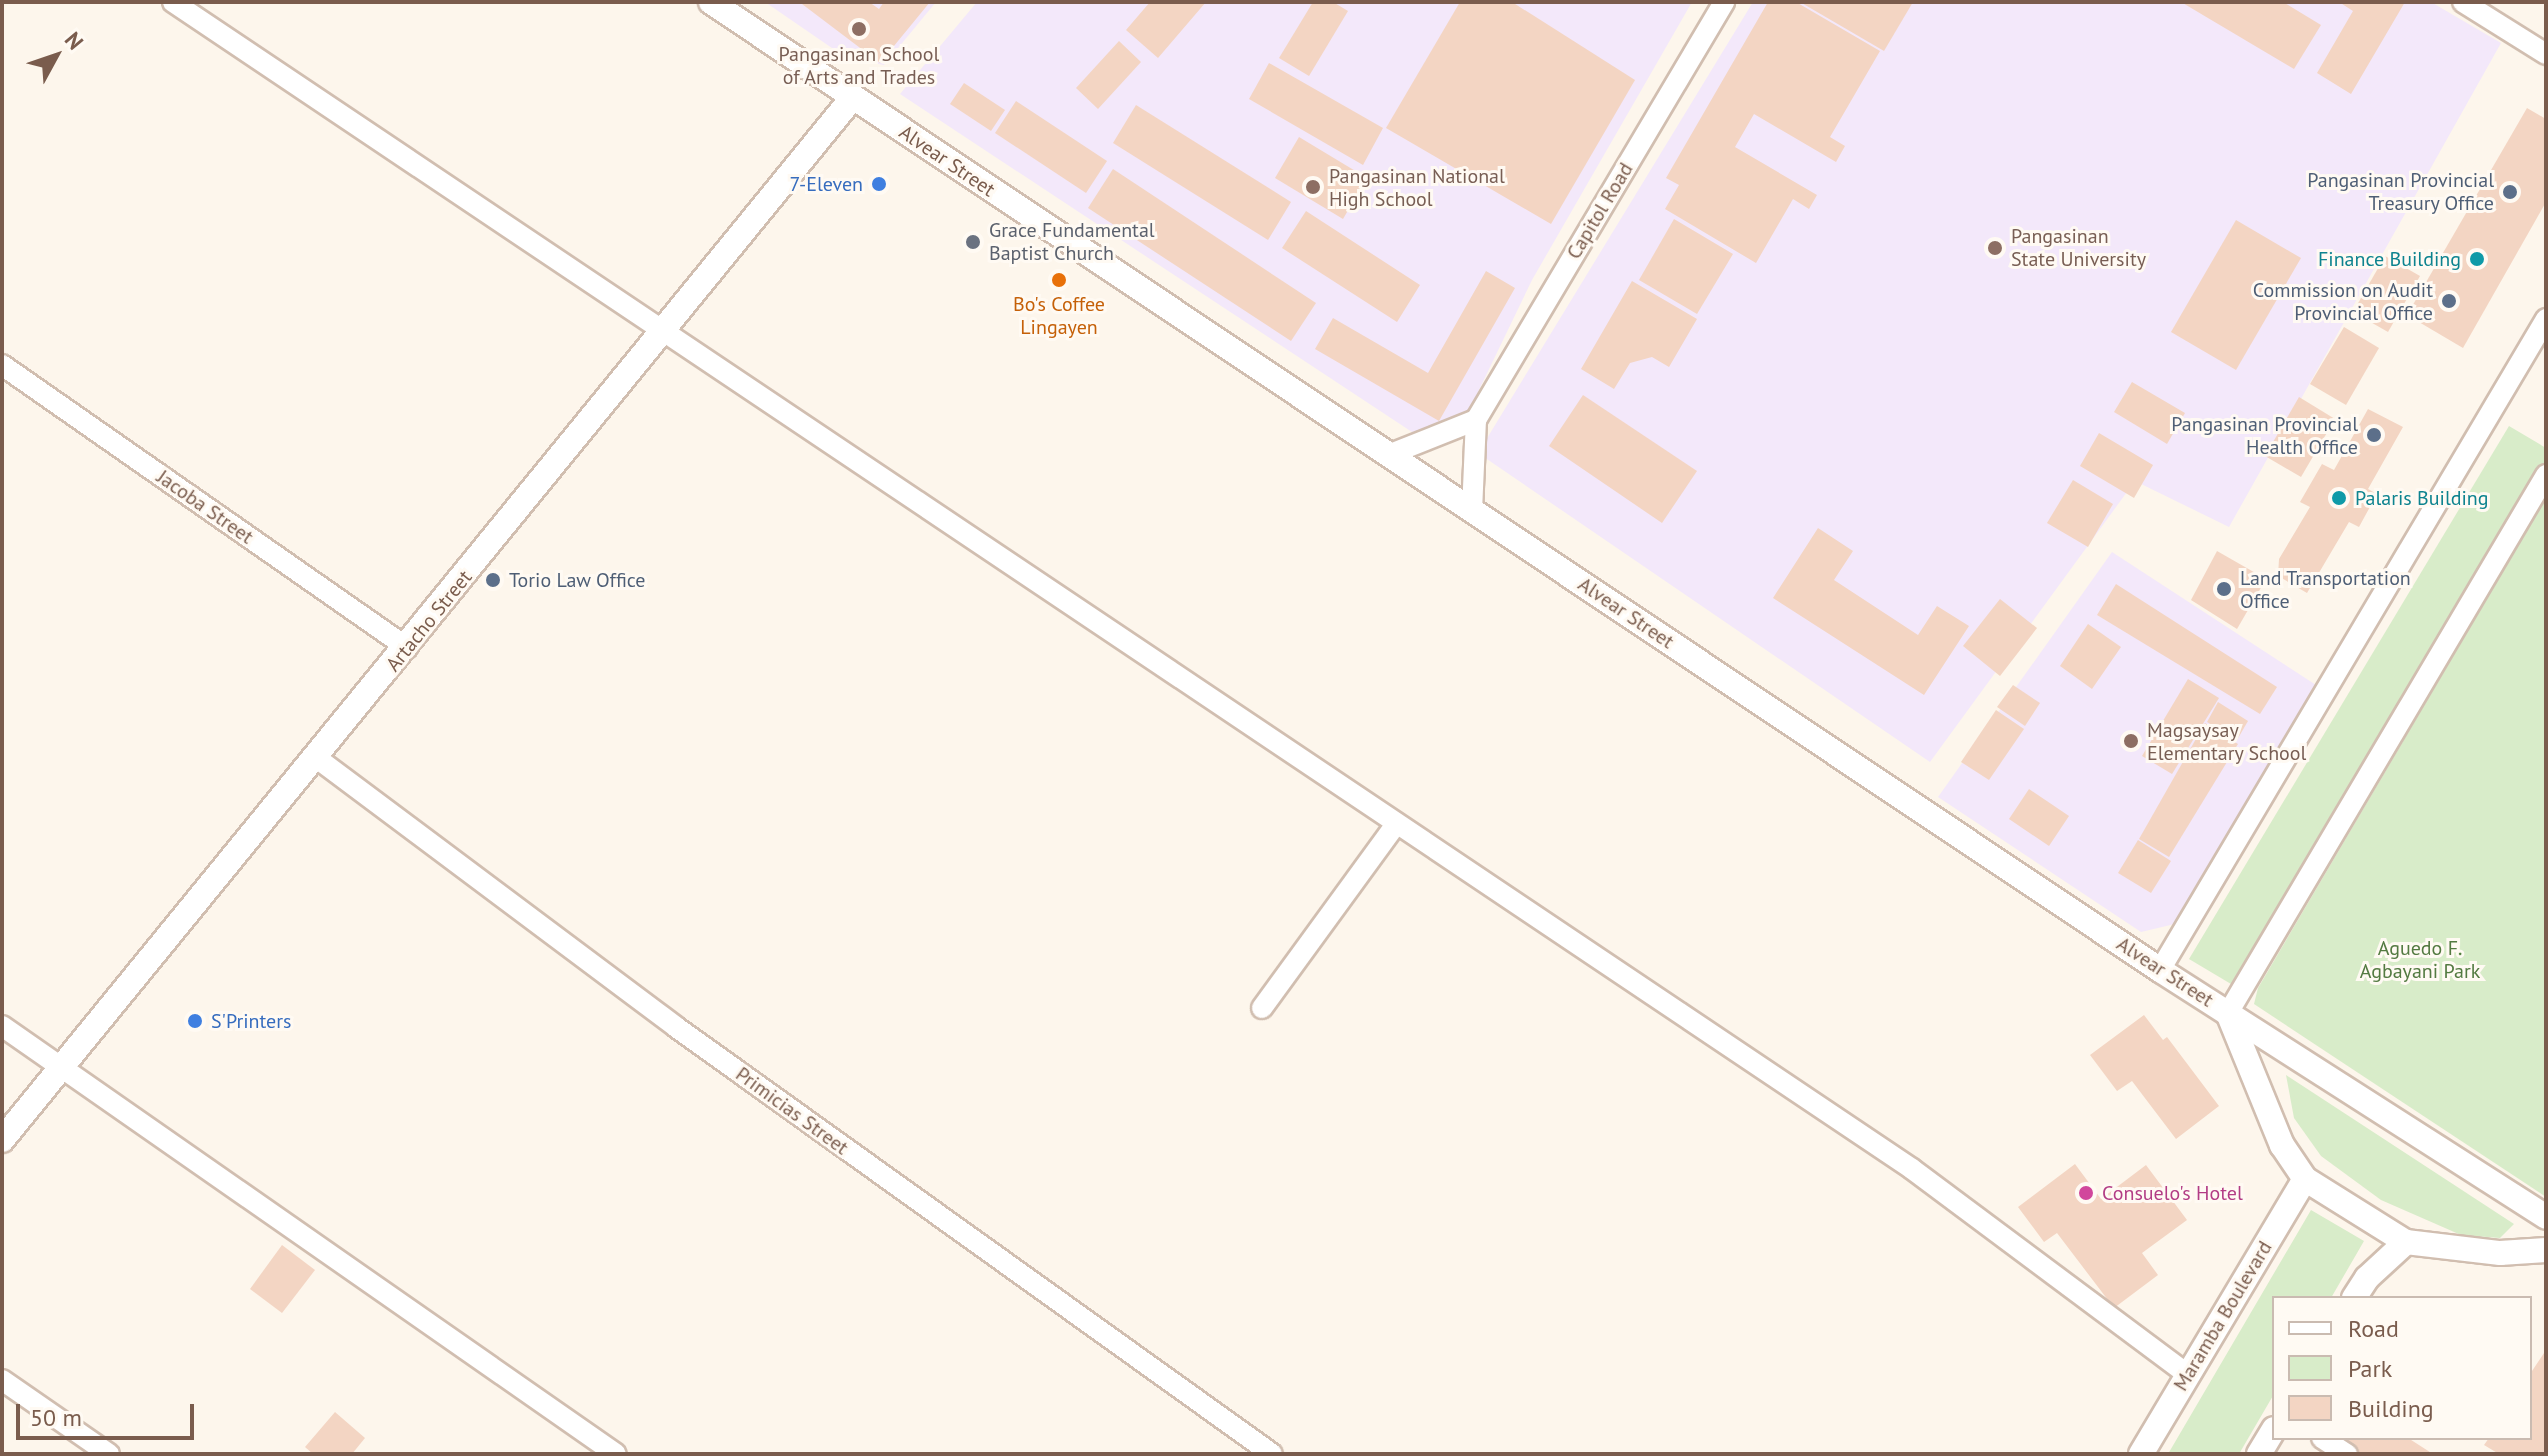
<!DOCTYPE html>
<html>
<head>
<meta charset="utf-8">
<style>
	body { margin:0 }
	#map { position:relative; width:2548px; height:1456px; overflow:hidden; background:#fdf6ec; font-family:"PT Sans",sans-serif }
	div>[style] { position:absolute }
	.education>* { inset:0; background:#f3e8fa }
	.green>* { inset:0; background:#d8ecc9 }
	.building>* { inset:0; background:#f3d5c3 }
	.roads { filter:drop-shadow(2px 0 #d1beb0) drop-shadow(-2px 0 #d1beb0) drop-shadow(0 2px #d1beb0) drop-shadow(0 -2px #d1beb0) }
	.minor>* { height:20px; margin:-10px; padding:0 10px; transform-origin:10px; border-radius:10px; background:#fff }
	.tertiary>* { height:24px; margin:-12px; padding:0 12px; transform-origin:12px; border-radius:12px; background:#fff }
	.dots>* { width:22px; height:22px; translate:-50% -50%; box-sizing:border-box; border:4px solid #fffaf3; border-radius:50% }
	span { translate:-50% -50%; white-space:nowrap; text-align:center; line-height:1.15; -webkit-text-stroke:6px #fffaf3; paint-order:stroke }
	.education-label { font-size:20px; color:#785e54 }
	.left { translate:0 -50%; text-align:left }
	.street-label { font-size:20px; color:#7a5c4d }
	.service-label { font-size:20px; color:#4e5e75 }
	.right { translate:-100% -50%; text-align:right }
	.shop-label { font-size:20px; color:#366cbe }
	.worship-label { font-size:20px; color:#5b616d }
	.culture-label { font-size:20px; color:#0d838f }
	.food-label { font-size:20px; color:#c56008 }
	.park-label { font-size:20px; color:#537a41 }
	.hotel-label { font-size:20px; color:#b23c85 }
	.frame { position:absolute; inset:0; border:4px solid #7a5c4d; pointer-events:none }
	.legend { position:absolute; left:2272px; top:1296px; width:260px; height:144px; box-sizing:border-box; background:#fffaf3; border:2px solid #cabbb1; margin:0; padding:10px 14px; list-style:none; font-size:24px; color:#7a5c4d }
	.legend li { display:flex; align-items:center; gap:16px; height:40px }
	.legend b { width:40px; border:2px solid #cabbb1 }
	.north { position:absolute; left:16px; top:16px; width:80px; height:80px; -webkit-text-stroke:6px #fffaf3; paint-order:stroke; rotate:50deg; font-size:22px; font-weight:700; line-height:32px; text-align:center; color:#7a5c4d }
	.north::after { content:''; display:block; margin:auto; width:28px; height:36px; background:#7a5c4d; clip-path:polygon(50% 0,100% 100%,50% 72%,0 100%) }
	.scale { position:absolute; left:16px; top:1404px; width:178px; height:36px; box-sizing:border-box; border:4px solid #7a5c4d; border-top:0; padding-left:10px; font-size:24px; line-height:28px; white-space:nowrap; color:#7a5c4d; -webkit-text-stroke:6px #fffaf3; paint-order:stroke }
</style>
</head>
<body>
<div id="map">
	<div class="education">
		<i style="clip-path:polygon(765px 2px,936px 2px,884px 65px,845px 57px)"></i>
		<i style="clip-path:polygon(977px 2px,1692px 2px,1532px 280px,1464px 421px,1412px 432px,900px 94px)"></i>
		<i style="clip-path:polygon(1753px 2px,2431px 2px,2501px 43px,2229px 527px,2135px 481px,1930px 762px,1478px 453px)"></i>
		<i style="clip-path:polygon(2112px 552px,2316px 685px,2179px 923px,2141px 932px,1938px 797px)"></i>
	</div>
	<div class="green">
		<i style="clip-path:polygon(2509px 426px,2546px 448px,2546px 460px,2231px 984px,2189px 959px)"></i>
		<i style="clip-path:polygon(2546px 498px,2546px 1197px,2254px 1004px,2258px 988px)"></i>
		<i style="clip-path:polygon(2286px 1075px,2514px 1224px,2500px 1238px,2461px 1235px,2381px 1200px,2321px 1156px,2294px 1118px)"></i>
		<i style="clip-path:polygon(2311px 1210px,2364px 1241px,2331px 1298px,2274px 1298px,2274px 1394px,2239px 1454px,2168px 1454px)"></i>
	</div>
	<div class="building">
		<i style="clip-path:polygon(869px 2px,879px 9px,884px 2px,930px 2px,880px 63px,802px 4px)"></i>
		<i style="clip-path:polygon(1150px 2px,1206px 2px,1158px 58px,1126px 30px)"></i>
		<i style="clip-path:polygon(1313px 2px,1333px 2px,1348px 11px,1309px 76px,1279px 58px)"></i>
		<i style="clip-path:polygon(1460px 2px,1512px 2px,1635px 80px,1551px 224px,1386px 128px)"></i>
		<i style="clip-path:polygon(1768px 2px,1796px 2px,1880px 51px,1830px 137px,1845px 146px,1836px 162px,1754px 114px,1735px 147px,1817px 195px,1809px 209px,1793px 199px,1756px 263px,1665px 209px,1679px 185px,1666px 178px)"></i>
		<i style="clip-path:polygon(1800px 2px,1913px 2px,1884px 51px)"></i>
		<i style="clip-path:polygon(2181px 2px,2283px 2px,2321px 25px,2294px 69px)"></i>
		<i style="clip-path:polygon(2339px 2px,2405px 2px,2351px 94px,2317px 73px,2353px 11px)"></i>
		<i style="clip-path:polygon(1119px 41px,1141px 62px,1098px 109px,1076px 88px)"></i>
		<i style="clip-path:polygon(1269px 63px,1383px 128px,1363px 165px,1249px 99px)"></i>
		<i style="clip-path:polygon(964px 83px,1005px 110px,991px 131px,950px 104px)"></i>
		<i style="clip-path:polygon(1016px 101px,1107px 161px,1086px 193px,995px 133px)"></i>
		<i style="clip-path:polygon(1136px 105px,1291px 202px,1268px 240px,1113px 143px)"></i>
		<i style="clip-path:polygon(2527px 108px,2546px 119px,2546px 202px,2463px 348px,2407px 315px)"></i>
		<i style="clip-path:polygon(1299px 137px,1367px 178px,1343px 219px,1275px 178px)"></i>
		<i style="clip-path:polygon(1113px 169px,1316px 303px,1291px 341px,1088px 208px)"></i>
		<i style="clip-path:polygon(1306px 211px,1420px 285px,1397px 322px,1282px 248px)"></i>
		<i style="clip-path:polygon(1674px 219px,1733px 254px,1697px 314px,1639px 280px)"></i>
		<i style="clip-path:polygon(2236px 220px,2301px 258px,2236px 370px,2171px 332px)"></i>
		<i style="clip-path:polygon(2385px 256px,2420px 276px,2388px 332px,2353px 312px)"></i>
		<i style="clip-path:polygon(1486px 271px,1515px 288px,1439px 421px,1315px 349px,1333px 318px,1428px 373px)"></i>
		<i style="clip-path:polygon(1632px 281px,1697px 319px,1669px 367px,1652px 357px,1630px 363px,1614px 389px,1581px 369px)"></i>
		<i style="clip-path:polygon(2344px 327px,2379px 348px,2346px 405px,2310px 384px)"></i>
		<i style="clip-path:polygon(2132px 382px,2185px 413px,2167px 444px,2114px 412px)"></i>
		<i style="clip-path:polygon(1583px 395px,1697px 471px,1662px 523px,1549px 446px)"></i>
		<i style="clip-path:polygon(2299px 397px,2335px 419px,2301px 477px,2265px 456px)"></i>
		<i style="clip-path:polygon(2368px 409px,2403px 427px,2368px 489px,2377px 494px,2359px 527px,2349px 522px,2307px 593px,2278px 576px,2279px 559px,2310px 507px,2300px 502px,2322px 464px,2334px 470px)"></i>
		<i style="clip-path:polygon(2099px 433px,2153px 465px,2134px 498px,2080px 466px)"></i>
		<i style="clip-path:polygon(2073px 480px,2113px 504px,2088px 547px,2047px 523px)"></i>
		<i style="clip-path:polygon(1818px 528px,1853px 551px,1834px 580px,1918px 635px,1937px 606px,1969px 626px,1924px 695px,1773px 598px)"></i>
		<i style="clip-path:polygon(2217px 551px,2266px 579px,2237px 629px,2191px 600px)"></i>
		<i style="clip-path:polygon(2116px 584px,2277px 687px,2260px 714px,2097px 615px)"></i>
		<i style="clip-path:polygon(2000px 599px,2037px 628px,2000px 676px,1963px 646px)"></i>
		<i style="clip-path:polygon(2088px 624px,2121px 647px,2092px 689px,2060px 666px)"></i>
		<i style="clip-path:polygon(2188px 679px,2219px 698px,2172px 774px,2142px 756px)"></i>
		<i style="clip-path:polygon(2013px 685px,2040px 703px,2025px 726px,1997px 707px)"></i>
		<i style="clip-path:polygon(2218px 702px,2248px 721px,2237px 740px,2207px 722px)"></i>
		<i style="clip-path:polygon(1996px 710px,2024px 729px,1989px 780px,1961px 762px)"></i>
		<i style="clip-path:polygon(2205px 723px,2238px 744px,2169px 857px,2139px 839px)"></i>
		<i style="clip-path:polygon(2029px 789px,2069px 816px,2049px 846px,2009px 819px)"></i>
		<i style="clip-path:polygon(2138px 840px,2171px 861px,2151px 893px,2118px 873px)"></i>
		<i style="clip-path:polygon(2144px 1015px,2163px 1040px,2167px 1037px,2219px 1106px,2176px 1139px,2132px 1081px,2117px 1091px,2090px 1055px)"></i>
		<i style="clip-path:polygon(2075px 1164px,2101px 1199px,2146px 1165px,2187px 1220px,2142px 1253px,2158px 1275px,2114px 1308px,2057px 1233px,2044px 1242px,2018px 1207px)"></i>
		<i style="clip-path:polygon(282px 1245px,315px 1270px,282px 1313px,250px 1289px)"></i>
		<i style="clip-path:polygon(2546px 1350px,2546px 1454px,2499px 1454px,2484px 1445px,2489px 1438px,2530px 1438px,2530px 1374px)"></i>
		<i style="clip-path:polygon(335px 1412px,365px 1438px,352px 1454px,313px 1454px,305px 1447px)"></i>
		<i style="clip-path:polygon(2337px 1438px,2408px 1438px,2433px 1454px,2362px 1454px)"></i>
	</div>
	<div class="roads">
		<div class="minor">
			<i style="left:173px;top:2px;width:2094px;rotate:33.86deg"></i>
			<i style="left:1912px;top:1169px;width:343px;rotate:36.7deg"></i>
			<i style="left:2463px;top:2px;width:98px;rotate:32.1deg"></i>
			<i style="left:2px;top:365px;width:494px;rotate:34.9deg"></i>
			<i style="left:1388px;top:455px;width:95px;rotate:-21.7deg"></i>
			<i style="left:1472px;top:511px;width:91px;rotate:-87.5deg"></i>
			<i style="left:1476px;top:420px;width:486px;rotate:-59.3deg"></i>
			<i style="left:318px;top:759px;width:447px;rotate:36.8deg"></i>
			<i style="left:676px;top:1027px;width:733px;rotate:35.62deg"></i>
			<i style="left:2160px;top:970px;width:757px;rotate:-59.33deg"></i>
			<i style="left:1262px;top:1008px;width:228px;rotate:-53.9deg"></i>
			<i style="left:2228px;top:1013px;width:625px;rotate:-59.41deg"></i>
			<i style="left:2px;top:1026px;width:748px;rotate:34.88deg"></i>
			<i style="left:2px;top:1380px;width:130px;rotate:34.7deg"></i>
			<i style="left:2322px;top:1438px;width:30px;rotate:33deg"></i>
		</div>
		<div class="tertiary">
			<i style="left:711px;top:2px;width:1743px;rotate:33.74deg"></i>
			<i style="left:2160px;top:970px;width:458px;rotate:32.6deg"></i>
			<i style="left:2228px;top:1013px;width:143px;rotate:67.8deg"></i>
			<i style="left:2282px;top:1145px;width:41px;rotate:55.9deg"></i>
			<i style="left:2305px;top:1179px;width:119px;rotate:32deg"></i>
			<i style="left:2406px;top:1242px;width:95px;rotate:6.7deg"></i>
			<i style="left:2500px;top:1253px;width:46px;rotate:-3.7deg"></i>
			<i style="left:2px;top:1140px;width:1345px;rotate:-50.79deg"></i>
			<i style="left:2354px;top:1298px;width:24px;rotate:-57deg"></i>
			<i style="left:2367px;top:1278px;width:53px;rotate:-42.7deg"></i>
			<i style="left:2141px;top:1454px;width:320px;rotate:-59.2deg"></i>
			<i style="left:2259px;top:1454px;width:29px;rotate:-59deg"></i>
		</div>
	</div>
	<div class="dots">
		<i style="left:859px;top:29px;background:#8d6e63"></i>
		<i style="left:879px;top:184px;background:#3f7fe0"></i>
		<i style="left:1313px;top:187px;background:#8d6e63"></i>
		<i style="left:2510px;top:192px;background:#5c6f8a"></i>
		<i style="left:973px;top:242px;background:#6b7280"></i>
		<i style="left:1995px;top:248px;background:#8d6e63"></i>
		<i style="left:2477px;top:259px;background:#0f9aa8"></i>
		<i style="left:1059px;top:280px;background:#e8710a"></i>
		<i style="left:2449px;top:301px;background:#5c6f8a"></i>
		<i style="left:2374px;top:435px;background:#5c6f8a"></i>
		<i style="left:2339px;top:498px;background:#0f9aa8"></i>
		<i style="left:493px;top:580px;background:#5c6f8a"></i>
		<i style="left:2224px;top:589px;background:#5c6f8a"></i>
		<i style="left:2131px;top:741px;background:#8d6e63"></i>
		<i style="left:195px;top:1021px;background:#3f7fe0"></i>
		<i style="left:2086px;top:1193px;background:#d1479c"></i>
	</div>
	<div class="education-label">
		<span style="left:859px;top:66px">Pangasinan School<br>of Arts and Trades</span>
		<span class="left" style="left:1329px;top:188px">Pangasinan National<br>High School</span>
		<span class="left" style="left:2011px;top:248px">Pangasinan<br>State University</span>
		<span class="left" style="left:2147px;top:742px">Magsaysay<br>Elementary School</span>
	</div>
	<div class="street-label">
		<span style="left:947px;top:161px;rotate:34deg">Alvear Street</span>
		<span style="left:1600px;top:211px;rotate:-59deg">Capitol Road</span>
		<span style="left:205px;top:507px;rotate:35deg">Jacoba Street</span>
		<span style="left:1626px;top:613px;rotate:34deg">Alvear Street</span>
		<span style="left:429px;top:621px;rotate:-51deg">Artacho Street</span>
		<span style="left:2165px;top:972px;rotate:33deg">Alvear Street</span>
		<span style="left:792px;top:1111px;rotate:36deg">Primicias Street</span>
		<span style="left:2223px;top:1316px;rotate:-59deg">Maramba Boulevard</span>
	</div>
	<div class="service-label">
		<span class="right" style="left:2494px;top:192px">Pangasinan Provincial<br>Treasury Office</span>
		<span class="right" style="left:2433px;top:302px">Commission on Audit<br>Provincial Office</span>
		<span class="right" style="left:2358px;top:436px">Pangasinan Provincial<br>Health Office</span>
		<span class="left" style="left:2240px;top:590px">Land Transportation<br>Office</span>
		<span class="left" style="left:509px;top:580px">Torio Law Office</span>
	</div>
	<div class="shop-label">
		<span class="right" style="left:863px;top:184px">7-Eleven</span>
		<span class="left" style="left:211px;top:1021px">S'Printers</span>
	</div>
	<div class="worship-label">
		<span class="left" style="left:989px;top:242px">Grace Fundamental<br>Baptist Church</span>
	</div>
	<div class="culture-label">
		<span class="right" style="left:2461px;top:259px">Finance Building</span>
		<span class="left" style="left:2355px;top:498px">Palaris Building</span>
	</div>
	<div class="food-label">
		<span style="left:1059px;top:316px">Bo's Coffee<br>Lingayen</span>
	</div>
	<div class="park-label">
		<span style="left:2420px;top:960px">Aguedo F.<br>Agbayani Park</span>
	</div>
	<div class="hotel-label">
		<span class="left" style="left:2102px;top:1193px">Consuelo's Hotel</span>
	</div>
	<div class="frame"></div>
	<ul class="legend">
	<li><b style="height:10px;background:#fff"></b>Road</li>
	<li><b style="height:22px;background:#d8ecc9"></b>Park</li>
	<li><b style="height:22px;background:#f3d5c3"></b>Building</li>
	</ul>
	<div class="north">N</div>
	<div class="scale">50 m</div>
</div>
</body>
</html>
